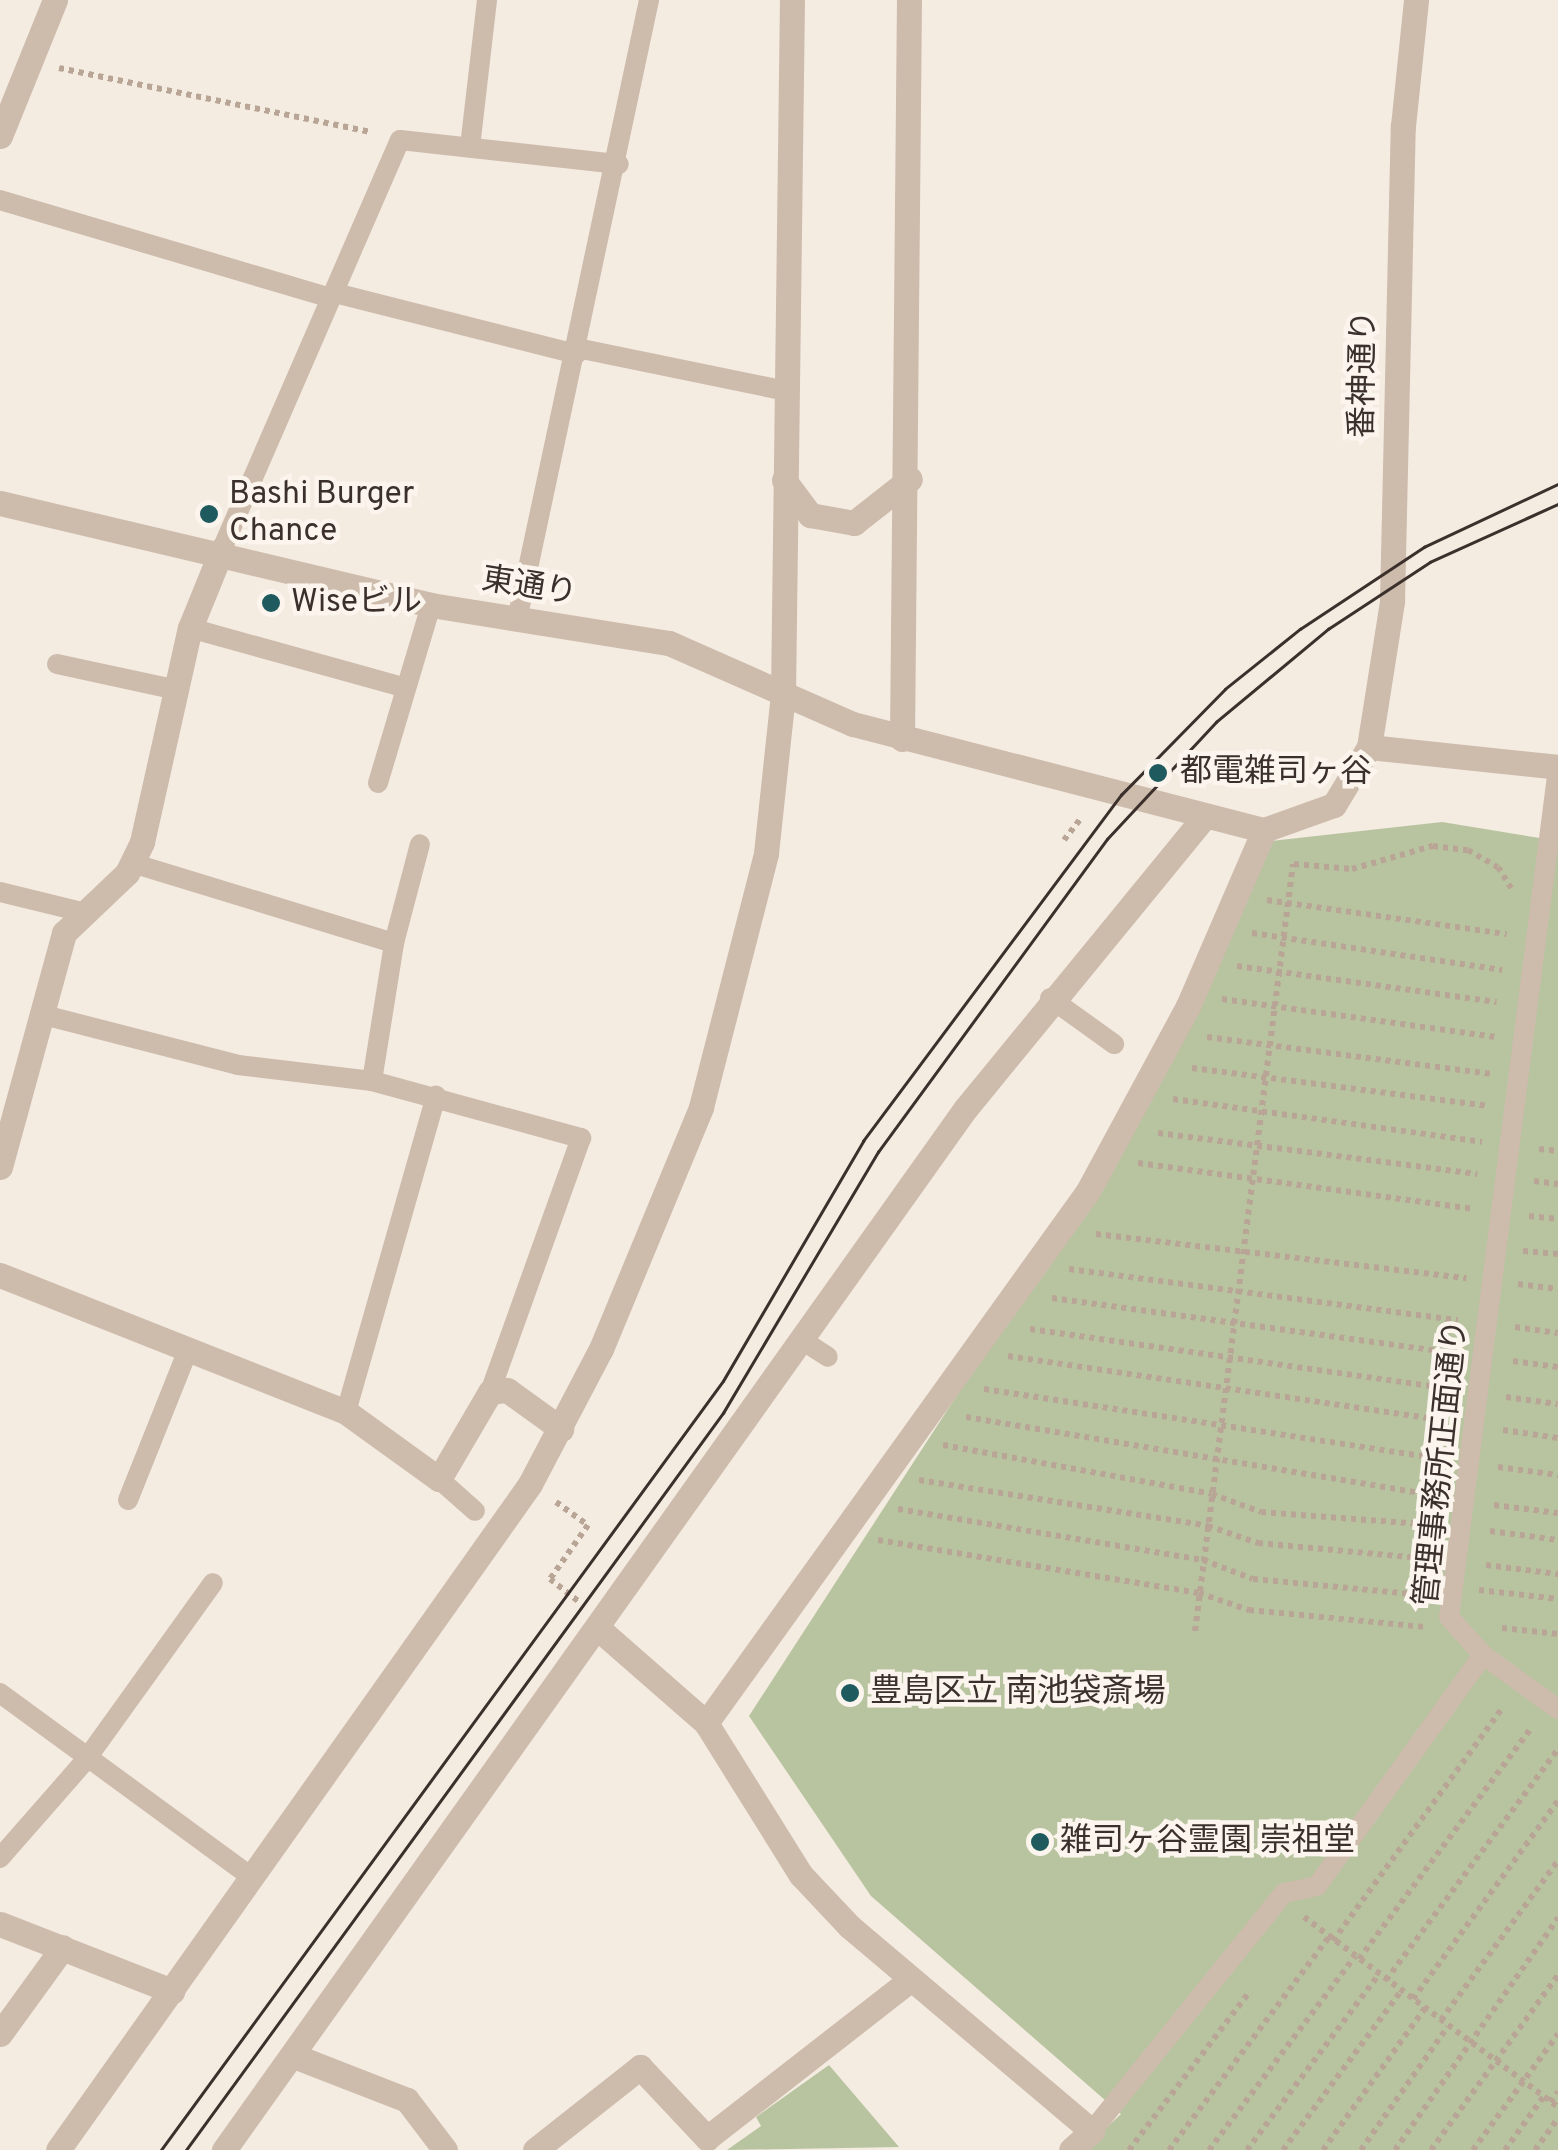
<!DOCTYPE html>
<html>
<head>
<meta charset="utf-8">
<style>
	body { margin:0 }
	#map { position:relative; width:1558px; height:2150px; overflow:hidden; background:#f4ebe1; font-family:Overpass,"Noto Sans JP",sans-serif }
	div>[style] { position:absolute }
	.green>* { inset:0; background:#b8c4a0 }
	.path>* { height:6px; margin-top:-3px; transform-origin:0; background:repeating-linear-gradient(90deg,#b9a596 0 5px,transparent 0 10px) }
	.lane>* { height:20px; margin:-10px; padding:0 10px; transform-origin:10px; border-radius:10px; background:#cdbbac }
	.street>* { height:25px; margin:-12.5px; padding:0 12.5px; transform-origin:12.5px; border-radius:12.5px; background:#cdbbac }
	.tram>* { height:2.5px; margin:-1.25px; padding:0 1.25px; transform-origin:1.25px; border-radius:1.25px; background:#3b302b }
	.dots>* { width:28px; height:28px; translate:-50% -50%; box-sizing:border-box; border:5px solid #fbf5ee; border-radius:50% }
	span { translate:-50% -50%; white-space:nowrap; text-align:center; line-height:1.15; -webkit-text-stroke:9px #fbf5ee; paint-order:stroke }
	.street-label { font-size:32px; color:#3b302b }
	.poi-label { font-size:32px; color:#3b302b }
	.left { translate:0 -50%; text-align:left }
</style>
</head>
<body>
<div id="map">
	<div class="green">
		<i style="clip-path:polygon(1442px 822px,1558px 841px,1558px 2150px,1083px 2150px,1121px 2114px,871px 1896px,749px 1716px,1112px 1156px,1271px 841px)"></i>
		<i style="clip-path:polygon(829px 2065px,899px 2147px,727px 2150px,761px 2126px,756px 2117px)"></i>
	</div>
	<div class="path">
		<i style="left:59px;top:68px;width:318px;rotate:11.6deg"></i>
		<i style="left:1185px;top:779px;width:24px;rotate:-45deg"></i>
		<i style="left:1064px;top:840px;width:29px;rotate:-52deg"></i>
		<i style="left:1294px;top:864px;width:58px;rotate:4.9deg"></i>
		<i style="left:1352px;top:869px;width:84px;rotate:-15.9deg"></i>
		<i style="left:1433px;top:846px;width:35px;rotate:7deg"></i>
		<i style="left:1468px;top:850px;width:34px;rotate:30deg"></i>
		<i style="left:1498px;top:867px;width:25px;rotate:58deg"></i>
		<i style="left:1267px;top:900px;width:242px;rotate:8.1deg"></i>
		<i style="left:1252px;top:933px;width:253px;rotate:8.4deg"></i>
		<i style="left:1237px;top:966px;width:262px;rotate:7.9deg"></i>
		<i style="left:1222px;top:999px;width:278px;rotate:7.9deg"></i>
		<i style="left:1207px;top:1037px;width:287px;rotate:7.4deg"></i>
		<i style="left:1192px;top:1068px;width:297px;rotate:7.3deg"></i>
		<i style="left:1173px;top:1099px;width:312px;rotate:7.9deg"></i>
		<i style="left:1158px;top:1133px;width:322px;rotate:7.3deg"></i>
		<i style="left:1539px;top:1149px;width:19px;rotate:6deg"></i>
		<i style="left:1138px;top:1163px;width:337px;rotate:7.8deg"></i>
		<i style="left:1534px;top:1181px;width:24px;rotate:7deg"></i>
		<i style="left:1529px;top:1216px;width:29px;rotate:6deg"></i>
		<i style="left:1096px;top:1234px;width:373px;rotate:6.8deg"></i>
		<i style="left:1523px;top:1251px;width:35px;rotate:5deg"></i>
		<i style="left:1069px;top:1269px;width:392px;rotate:7.5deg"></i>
		<i style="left:1518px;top:1284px;width:40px;rotate:7.1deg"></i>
		<i style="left:1052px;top:1298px;width:408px;rotate:7.8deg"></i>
		<i style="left:1515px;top:1327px;width:43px;rotate:7.9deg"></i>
		<i style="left:1030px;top:1329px;width:423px;rotate:8.1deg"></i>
		<i style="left:1008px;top:1356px;width:443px;rotate:8.4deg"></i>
		<i style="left:1513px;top:1361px;width:45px;rotate:7.6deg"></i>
		<i style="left:984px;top:1389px;width:462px;rotate:8.7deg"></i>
		<i style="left:1506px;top:1397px;width:52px;rotate:7.7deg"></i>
		<i style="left:966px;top:1417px;width:478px;rotate:9.5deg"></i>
		<i style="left:1503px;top:1430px;width:56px;rotate:8.3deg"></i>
		<i style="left:943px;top:1445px;width:273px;rotate:10.3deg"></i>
		<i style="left:1212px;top:1494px;width:52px;rotate:20.2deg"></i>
		<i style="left:1261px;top:1512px;width:171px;rotate:4.3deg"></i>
		<i style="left:1498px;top:1467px;width:61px;rotate:7.6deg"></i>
		<i style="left:919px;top:1480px;width:293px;rotate:9deg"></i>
		<i style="left:1208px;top:1526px;width:53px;rotate:18.8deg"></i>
		<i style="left:1258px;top:1543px;width:172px;rotate:5.3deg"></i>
		<i style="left:556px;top:1502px;width:39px;rotate:36deg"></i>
		<i style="left:588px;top:1525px;width:66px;rotate:125.1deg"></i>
		<i style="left:550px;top:1579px;width:37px;rotate:38deg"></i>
		<i style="left:1494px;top:1505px;width:64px;rotate:7.1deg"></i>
		<i style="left:898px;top:1509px;width:309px;rotate:9.5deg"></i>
		<i style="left:1203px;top:1560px;width:53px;rotate:20.8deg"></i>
		<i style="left:1253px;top:1579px;width:170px;rotate:5.4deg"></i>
		<i style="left:1490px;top:1531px;width:69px;rotate:7.5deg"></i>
		<i style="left:878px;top:1540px;width:325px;rotate:9.4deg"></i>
		<i style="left:1199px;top:1593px;width:53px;rotate:18.8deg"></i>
		<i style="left:1249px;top:1610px;width:176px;rotate:5.5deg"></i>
		<i style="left:1486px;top:1565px;width:73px;rotate:7.1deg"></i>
		<i style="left:1479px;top:1590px;width:80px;rotate:6.5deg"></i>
		<i style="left:1502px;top:1628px;width:56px;rotate:6.1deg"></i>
		<i style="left:1195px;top:1631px;width:773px;rotate:-82.72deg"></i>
		<i style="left:1304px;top:1917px;width:317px;rotate:36.8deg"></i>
		<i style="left:1333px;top:1941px;width:289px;rotate:-54deg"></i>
		<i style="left:1359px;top:1959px;width:288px;rotate:-53.3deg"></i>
		<i style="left:1386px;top:1980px;width:288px;rotate:-53.3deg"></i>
		<i style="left:1413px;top:1999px;width:245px;rotate:-53.8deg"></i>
		<i style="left:1441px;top:2020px;width:197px;rotate:-53.7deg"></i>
		<i style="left:1550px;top:2102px;width:13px;rotate:-51deg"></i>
		<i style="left:1129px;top:2150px;width:200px;rotate:-52.7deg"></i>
		<i style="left:1169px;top:2150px;width:266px;rotate:-53.1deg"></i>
		<i style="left:1209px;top:2150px;width:243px;rotate:-53deg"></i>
		<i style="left:1247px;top:2150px;width:220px;rotate:-53.1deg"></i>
		<i style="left:1283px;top:2150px;width:198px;rotate:-53.4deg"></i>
		<i style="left:1323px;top:2150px;width:175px;rotate:-54.3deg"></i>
		<i style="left:1361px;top:2150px;width:151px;rotate:-54.9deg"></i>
		<i style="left:1395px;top:2150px;width:284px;rotate:-54.9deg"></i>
		<i style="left:1431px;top:2150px;width:216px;rotate:-54deg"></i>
		<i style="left:1473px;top:2150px;width:144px;rotate:-53.8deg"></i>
		<i style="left:1505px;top:2150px;width:67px;rotate:-54.2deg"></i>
		<i style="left:1535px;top:2150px;width:39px;rotate:-54deg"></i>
	</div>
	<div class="lane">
		<i style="left:470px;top:147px;width:148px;rotate:-83.4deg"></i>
		<i style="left:0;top:200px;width:345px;rotate:16.5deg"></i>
		<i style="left:335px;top:293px;width:249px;rotate:14.2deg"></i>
		<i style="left:577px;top:348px;width:213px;rotate:11.6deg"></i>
		<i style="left:222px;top:549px;width:446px;rotate:-66.5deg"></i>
		<i style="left:400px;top:140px;width:220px;rotate:6.3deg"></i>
		<i style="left:517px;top:620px;width:634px;rotate:-77.98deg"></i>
		<i style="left:190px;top:628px;width:224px;rotate:15.5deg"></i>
		<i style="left:57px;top:664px;width:119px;rotate:12.2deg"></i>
		<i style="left:378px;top:783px;width:186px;rotate:-73.4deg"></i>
		<i style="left:132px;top:863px;width:274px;rotate:17deg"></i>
		<i style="left:394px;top:943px;width:102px;rotate:-75.3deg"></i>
		<i style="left:0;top:892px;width:84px;rotate:13.7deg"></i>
		<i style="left:1050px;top:998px;width:79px;rotate:35.7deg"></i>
		<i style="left:40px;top:1014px;width:204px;rotate:14.4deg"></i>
		<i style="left:238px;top:1065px;width:135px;rotate:6.8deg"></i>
		<i style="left:372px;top:1081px;width:217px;rotate:15.3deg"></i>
		<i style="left:581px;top:1138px;width:270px;rotate:109.7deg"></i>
		<i style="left:372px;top:1081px;width:140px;rotate:-80.9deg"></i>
		<i style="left:805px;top:1342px;width:27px;rotate:33deg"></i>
		<i style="left:346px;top:1412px;width:329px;rotate:-74.1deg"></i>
		<i style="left:439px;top:1479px;width:48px;rotate:41.6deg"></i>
		<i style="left:128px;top:1500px;width:162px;rotate:-68.2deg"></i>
		<i style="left:1483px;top:1655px;width:92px;rotate:35.8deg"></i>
		<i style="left:0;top:1693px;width:313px;rotate:36.2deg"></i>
		<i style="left:0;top:1858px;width:129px;rotate:-48.8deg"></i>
		<i style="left:85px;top:1761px;width:219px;rotate:-54.3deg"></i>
		<i style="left:1092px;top:2131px;width:306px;rotate:-51.1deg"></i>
		<i style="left:1284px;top:1893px;width:34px;rotate:-12deg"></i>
		<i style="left:1317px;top:1886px;width:284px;rotate:-54.3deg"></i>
		<i style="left:1483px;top:1655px;width:51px;rotate:-131.8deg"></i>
		<i style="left:1449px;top:1617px;width:856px;rotate:-82.68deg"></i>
	</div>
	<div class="street">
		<i style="left:0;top:136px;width:147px;rotate:-68deg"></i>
		<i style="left:784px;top:480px;width:44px;rotate:53.4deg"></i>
		<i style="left:810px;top:515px;width:45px;rotate:10.3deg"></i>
		<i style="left:854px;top:523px;width:71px;rotate:-38.2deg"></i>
		<i style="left:0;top:503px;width:443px;rotate:13.3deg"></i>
		<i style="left:431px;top:605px;width:241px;rotate:9.1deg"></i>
		<i style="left:669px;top:643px;width:201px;rotate:23.8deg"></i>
		<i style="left:853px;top:724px;width:424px;rotate:14.5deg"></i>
		<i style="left:1264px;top:830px;width:74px;rotate:-19.7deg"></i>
		<i style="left:1334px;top:805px;width:68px;rotate:-58.9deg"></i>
		<i style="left:1369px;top:747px;width:190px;rotate:6deg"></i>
		<i style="left:902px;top:739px;width:739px;rotate:-89.46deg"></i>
		<i style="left:1369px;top:747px;width:148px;rotate:-81deg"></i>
		<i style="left:1392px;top:601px;width:475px;rotate:-88.7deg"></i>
		<i style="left:1403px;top:126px;width:127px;rotate:-84.1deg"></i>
		<i style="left:0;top:1167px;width:243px;rotate:-74.7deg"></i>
		<i style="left:64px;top:933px;width:87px;rotate:-43.6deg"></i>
		<i style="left:127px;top:873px;width:34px;rotate:-64deg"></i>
		<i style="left:142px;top:842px;width:219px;rotate:-77.4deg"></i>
		<i style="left:190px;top:628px;width:85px;rotate:-67.9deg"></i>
		<i style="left:0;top:1275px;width:372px;rotate:21.6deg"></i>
		<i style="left:346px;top:1412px;width:115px;rotate:35.8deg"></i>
		<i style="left:439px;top:1479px;width:101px;rotate:-59.6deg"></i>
		<i style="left:490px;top:1392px;width:17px;rotate:-7deg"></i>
		<i style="left:507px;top:1390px;width:67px;rotate:35.8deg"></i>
		<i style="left:601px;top:1631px;width:140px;rotate:41.2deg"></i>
		<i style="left:706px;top:1723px;width:179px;rotate:58deg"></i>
		<i style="left:801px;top:1875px;width:70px;rotate:46.7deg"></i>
		<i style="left:849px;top:1926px;width:318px;rotate:40.2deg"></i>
		<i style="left:1092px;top:2131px;width:28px;rotate:138deg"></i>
		<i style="left:706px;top:1723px;width:655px;rotate:-54.32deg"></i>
		<i style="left:1088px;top:1191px;width:210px;rotate:-61.6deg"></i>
		<i style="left:1188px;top:1006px;width:192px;rotate:-66.6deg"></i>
		<i style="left:0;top:1924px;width:185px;rotate:21.3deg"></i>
		<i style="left:0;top:2034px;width:107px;rotate:-54.1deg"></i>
		<i style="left:294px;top:2056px;width:121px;rotate:21.3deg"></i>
		<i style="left:407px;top:2100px;width:63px;rotate:52.8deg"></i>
		<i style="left:58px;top:2150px;width:816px;rotate:-54.67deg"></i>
		<i style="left:530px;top:1484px;width:153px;rotate:-62.3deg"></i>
		<i style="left:601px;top:1349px;width:262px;rotate:-67.5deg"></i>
		<i style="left:701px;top:1107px;width:262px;rotate:-75.6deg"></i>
		<i style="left:766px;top:853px;width:159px;rotate:-83.9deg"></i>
		<i style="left:783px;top:695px;width:695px;rotate:-89.26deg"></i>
		<i style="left:224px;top:2150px;width:1279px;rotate:-54.55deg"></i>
		<i style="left:966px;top:1108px;width:376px;rotate:-50.7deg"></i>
		<i style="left:535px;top:2150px;width:134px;rotate:-38.3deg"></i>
		<i style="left:640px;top:2067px;width:98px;rotate:46.7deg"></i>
		<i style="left:707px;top:2138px;width:256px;rotate:-37.9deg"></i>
	</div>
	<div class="tram">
		<i style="left:161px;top:2150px;width:952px;rotate:-53.84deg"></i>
		<i style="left:723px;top:1381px;width:278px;rotate:-59.7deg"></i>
		<i style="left:863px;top:1141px;width:432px;rotate:-53.3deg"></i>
		<i style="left:1121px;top:795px;width:148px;rotate:-45.5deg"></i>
		<i style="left:1225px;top:689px;width:96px;rotate:-38.7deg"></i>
		<i style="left:1300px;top:629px;width:149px;rotate:-33.5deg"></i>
		<i style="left:1424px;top:547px;width:148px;rotate:-25.2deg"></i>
		<i style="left:186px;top:2150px;width:912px;rotate:-53.92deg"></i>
		<i style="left:723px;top:1413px;width:304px;rotate:-59.3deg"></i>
		<i style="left:878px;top:1152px;width:388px;rotate:-53.8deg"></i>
		<i style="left:1107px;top:839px;width:160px;rotate:-47deg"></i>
		<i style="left:1216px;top:722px;width:146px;rotate:-39.7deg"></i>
		<i style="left:1328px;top:629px;width:122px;rotate:-33.3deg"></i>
		<i style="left:1430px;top:562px;width:141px;rotate:-24.4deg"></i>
	</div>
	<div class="dots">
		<i style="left:209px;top:514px;background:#1f5a5e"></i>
		<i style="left:271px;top:603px;background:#1f5a5e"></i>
		<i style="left:1158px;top:773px;background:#1f5a5e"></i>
		<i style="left:850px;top:1693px;background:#1f5a5e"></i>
		<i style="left:1040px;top:1842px;background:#1f5a5e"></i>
	</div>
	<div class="street-label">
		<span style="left:1365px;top:374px;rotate:-89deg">番神通り</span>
		<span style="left:529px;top:588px;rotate:9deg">東通り</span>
		<span style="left:1443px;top:1463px;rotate:-84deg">管理事務所正面通り</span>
	</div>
	<div class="poi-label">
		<span class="left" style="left:229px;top:514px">Bashi Burger<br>Chance</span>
		<span class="left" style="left:291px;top:603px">Wiseビル</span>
		<span class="left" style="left:1180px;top:773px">都電雑司ヶ谷</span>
		<span class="left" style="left:870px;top:1693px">豊島区立 南池袋斎場</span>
		<span class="left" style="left:1060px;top:1842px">雑司ヶ谷霊園 崇祖堂</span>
	</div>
</div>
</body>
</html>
